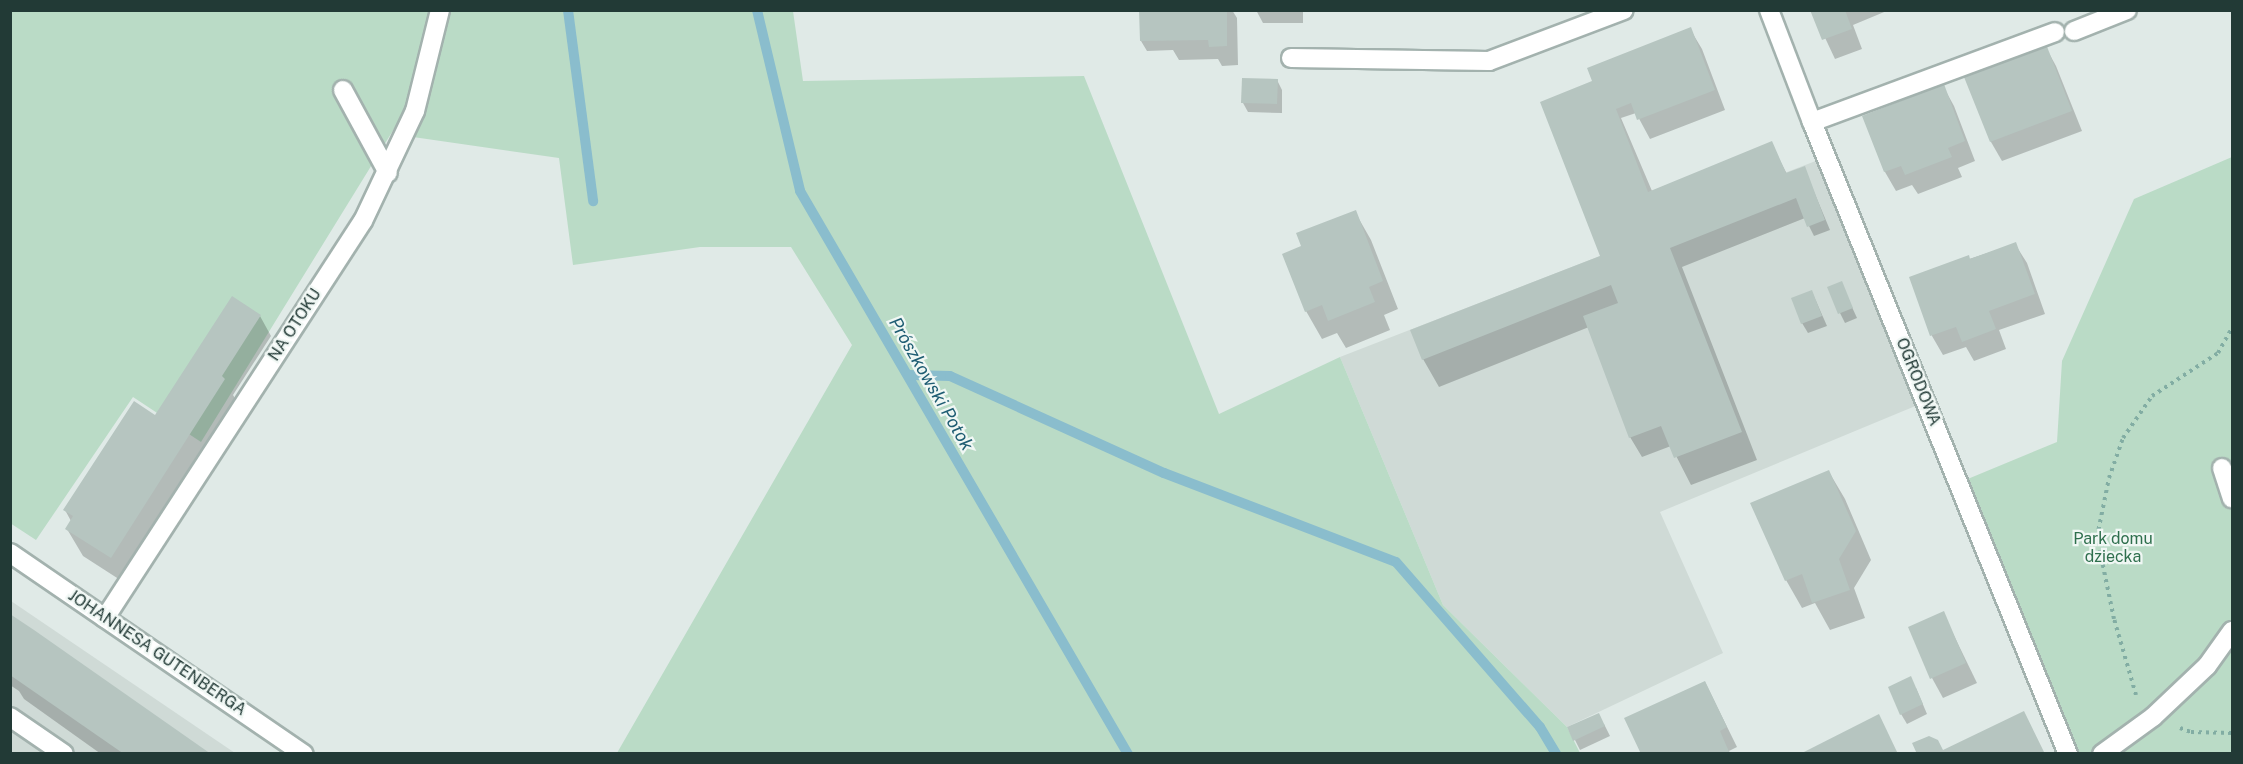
<!DOCTYPE html>
<html>
<head>
<meta charset="utf-8">
<style>
	body { margin:0 }
	#map { position:relative; width:2243px; height:764px; overflow:hidden; background:#e0eae7; font-family:"Public Sans",sans-serif }
	div>[style] { position:absolute }
	.built>* { inset:0; background:#cfdad6 }
	.green>* { inset:0; background:#badbc6 }
	.shadow>* { inset:0; background:#0003 }
	.stream>* { height:10px; margin:-5px; padding:0 5px; transform-origin:5px; border-radius:5px; background:#8abdcd }
	.building>* { inset:0; background:#b6c5c0 }
	.path>* { height:4px; margin-top:-2px; transform-origin:0; background:repeating-linear-gradient(90deg,#82ada3 0 3px,transparent 0 7.5px) }
	.roads { filter:drop-shadow(2px 0 #a3b2ae) drop-shadow(-2px 0 #a3b2ae) drop-shadow(0 2px #a3b2ae) drop-shadow(0 -2px #a3b2ae) }
	.minor>* { height:18px; margin:-9px; padding:0 9px; transform-origin:9px; border-radius:9px; background:#fff }
	span { translate:-50% -50%; white-space:nowrap; text-align:center; line-height:1.15; -webkit-text-stroke:4.5px #f0f7f4; paint-order:stroke }
	.street-label { font-size:16px; color:#223a36 }
	.park-label { font-size:16px; color:#2e6f4d }
	.water-label { font-size:18px; color:#1f5d73; font-style:italic }
	.frame { position:absolute; inset:0; border:12px solid #223a36; pointer-events:none }
</style>
</head>
<body>
<div id="map">
	<div class="built">
		<i style="clip-path:polygon(1826px 157px,1925px 402px,1660px 512px,1723px 653px,1567px 727px,1443px 605px,1340px 357px,1600px 256px,1660px 221px)"></i>
		<i style="clip-path:polygon(11px 601px,235px 753px,11px 753px)"></i>
	</div>
	<div class="green">
		<i style="clip-path:polygon(10px 11px,793px 11px,803px 81px,1084px 76px,1219px 414px,1340px 357px,1443px 605px,1567px 727px,1580px 753px,617px 753px,852px 345px,791px 247px,700px 247px,573px 265px,559px 158px,413px 137px,397px 124px,201px 442px,133px 397px,36px 540px,10px 523px)"></i>
		<i style="clip-path:polygon(2232px 157px,2232px 753px,2068px 753px,1958px 483px,2057px 442px,2062px 361px,2134px 199px)"></i>
	</div>
	<div class="shadow">
		<i style="clip-path:polygon(1141px 10px,1232px 10px,1237px 18px,1238px 65px,1222px 66px,1218px 59px,1179px 60px,1173px 50px,1147px 51px,1141px 41px)"></i>
		<i style="clip-path:polygon(1256px 10px,1303px 10px,1303px 23px,1263px 23px)"></i>
		<i style="clip-path:polygon(1812px 10px,1889px 10px,1853px 25px,1862px 49px,1835px 59px)"></i>
		<i style="clip-path:polygon(1690px 29px,1702px 49px,1725px 110px,1650px 139px,1636px 113px,1621px 118px,1652px 191px,1771px 143px,1787px 174px,1804px 168px,1830px 230px,1814px 236px,1805px 218px,1682px 267px,1757px 460px,1691px 485px,1671px 446px,1642px 457px,1630px 437px,1589px 327px,1439px 387px,1423px 359px,1602px 256px,1594px 82px)"></i>
		<i style="clip-path:polygon(2045px 46px,2056px 66px,2082px 131px,2002px 161px,1991px 142px,1966px 77px)"></i>
		<i style="clip-path:polygon(1277px 80px,1282px 90px,1282px 113px,1248px 112px,1243px 103px)"></i>
		<i style="clip-path:polygon(1943px 86px,1954px 106px,1975px 161px,1958px 168px,1962px 177px,1918px 194px,1912px 185px,1896px 191px,1885px 172px,1864px 117px)"></i>
		<i style="clip-path:polygon(1355px 212px,1371px 240px,1398px 309px,1384px 315px,1390px 330px,1346px 348px,1337px 333px,1322px 339px,1306px 311px,1303px 247px)"></i>
		<i style="clip-path:polygon(2015px 244px,2027px 263px,2045px 314px,1999px 330px,2006px 349px,1974px 361px,1966px 347px,1943px 355px,1932px 336px,1911px 278px)"></i>
		<i style="clip-path:polygon(1841px 283px,1857px 318px,1845px 323px,1840px 313px)"></i>
		<i style="clip-path:polygon(1812px 292px,1827px 326px,1808px 333px,1802px 323px)"></i>
		<i style="clip-path:polygon(260px 316px,271px 336px,233px 395px,236px 400px,198px 456px,204px 466px,128px 585px,83px 556px,67px 529px,71px 521px,65px 510px,160px 420px)"></i>
		<i style="clip-path:polygon(1829px 472px,1845px 499px,1871px 560px,1854px 588px,1865px 618px,1830px 630px,1815px 603px,1802px 608px,1786px 580px)"></i>
		<i style="clip-path:polygon(1943px 613px,1977px 683px,1943px 698px,1932px 678px)"></i>
		<i style="clip-path:polygon(10px 615px,208px 754px,101px 754px,24px 699px,19px 691px,10px 685px)"></i>
		<i style="clip-path:polygon(1705px 682px,1737px 747px,1729px 751px,1731px 754px,1642px 754px)"></i>
		<i style="clip-path:polygon(1916px 688px,1927px 714px,1907px 724px,1901px 714px)"></i>
		<i style="clip-path:polygon(1604px 724px,1610px 736px,1580px 750px,1569px 728px)"></i>
	</div>
	<div class="stream">
		<i style="left:568px;top:10px;width:193px;rotate:82.5deg"></i>
		<i style="left:757px;top:10px;width:186px;rotate:76.6deg"></i>
		<i style="left:800px;top:191px;width:652px;rotate:59.78deg"></i>
		<i style="left:909px;top:375px;width:41px;rotate:1.4deg"></i>
		<i style="left:950px;top:376px;width:235px;rotate:24.4deg"></i>
		<i style="left:1164px;top:473px;width:248px;rotate:21deg"></i>
		<i style="left:1396px;top:562px;width:219px;rotate:48.9deg"></i>
		<i style="left:1540px;top:727px;width:31px;rotate:59deg"></i>
	</div>
	<div class="building">
		<i style="clip-path:polygon(1139px 10px,1227px 10px,1227px 46px,1209px 47px,1208px 40px,1140px 41px)"></i>
		<i style="clip-path:polygon(1810px 10px,1845px 10px,1852px 29px,1822px 40px)"></i>
		<i style="clip-path:polygon(1691px 27px,1715px 90px,1637px 120px,1631px 103px,1616px 109px,1648px 192px,1772px 141px,1786px 173px,1805px 166px,1825px 220px,1807px 227px,1796px 198px,1670px 248px,1742px 432px,1674px 458px,1661px 426px,1629px 438px,1583px 316px,1618px 303px,1611px 285px,1422px 360px,1410px 330px,1600px 256px,1540px 102px,1592px 81px,1587px 68px)"></i>
		<i style="clip-path:polygon(2046px 44px,2072px 111px,1990px 142px,1964px 77px)"></i>
		<i style="clip-path:polygon(1242px 78px,1278px 79px,1277px 104px,1241px 103px)"></i>
		<i style="clip-path:polygon(1944px 84px,1965px 141px,1948px 148px,1952px 157px,1905px 175px,1901px 166px,1884px 172px,1862px 116px)"></i>
		<i style="clip-path:polygon(1356px 210px,1383px 281px,1369px 287px,1375px 302px,1328px 321px,1322px 305px,1305px 312px,1282px 254px,1301px 246px,1296px 233px)"></i>
		<i style="clip-path:polygon(2016px 242px,2035px 294px,1989px 311px,1996px 329px,1962px 342px,1956px 327px,1930px 336px,1909px 277px,1969px 255px,1970px 259px)"></i>
		<i style="clip-path:polygon(1842px 281px,1853px 308px,1838px 314px,1827px 287px)"></i>
		<i style="clip-path:polygon(1812px 290px,1822px 316px,1801px 324px,1791px 298px)"></i>
		<i style="clip-path:polygon(232px 296px,261px 315px,222px 376px,225px 379px,111px 558px,65px 529px,73px 516px,63px 510px,134px 401px,155px 415px)"></i>
		<i style="clip-path:polygon(1829px 470px,1856px 531px,1839px 559px,1850px 590px,1812px 603px,1802px 574px,1785px 581px,1750px 503px)"></i>
		<i style="clip-path:polygon(1944px 611px,1966px 663px,1930px 679px,1908px 627px)"></i>
		<i style="clip-path:polygon(10px 614px,34px 630px,211px 754px,124px 754px,10px 675px)"></i>
		<i style="clip-path:polygon(1911px 676px,1923px 704px,1900px 715px,1888px 687px)"></i>
		<i style="clip-path:polygon(1705px 681px,1727px 727px,1720px 731px,1730px 754px,1641px 754px,1624px 718px)"></i>
		<i style="clip-path:polygon(2024px 711px,2045px 754px,1917px 754px,1912px 743px,1929px 736px,1938px 740px,1943px 750px)"></i>
		<i style="clip-path:polygon(1599px 713px,1605px 726px,1573px 741px,1567px 727px)"></i>
		<i style="clip-path:polygon(1879px 714px,1898px 754px,1800px 754px)"></i>
	</div>
	<div class="path">
		<i style="left:2136px;top:695px;width:79px;rotate:-106.1deg"></i>
		<i style="left:2114px;top:619px;width:84px;rotate:-101.7deg"></i>
		<i style="left:2097px;top:537px;width:60px;rotate:-78.5deg"></i>
		<i style="left:2109px;top:478px;width:42px;rotate:-70.7deg"></i>
		<i style="left:2123px;top:438px;width:51px;rotate:-55.4deg"></i>
		<i style="left:2152px;top:396px;width:79px;rotate:-33.1deg"></i>
		<i style="left:2218px;top:353px;width:29px;rotate:-61deg"></i>
		<i style="left:2180px;top:728px;width:12px;rotate:20deg"></i>
		<i style="left:2191px;top:732px;width:41px;rotate:1.4deg"></i>
	</div>
	<div class="roads">
		<div class="minor">
			<i style="left:1769px;top:10px;width:120px;rotate:69deg"></i>
			<i style="left:1812px;top:122px;width:682px;rotate:67.95deg"></i>
			<i style="left:2074px;top:31px;width:57px;rotate:-21.6deg"></i>
			<i style="left:1291px;top:58px;width:198px;rotate:0.9deg"></i>
			<i style="left:1489px;top:61px;width:144px;rotate:-20.7deg"></i>
			<i style="left:343px;top:90px;width:94px;rotate:61.5deg"></i>
			<i style="left:1812px;top:122px;width:259px;rotate:-20.3deg"></i>
			<i style="left:2222px;top:468px;width:32px;rotate:72deg"></i>
			<i style="left:10px;top:553px;width:356px;rotate:34.4deg"></i>
			<i style="left:105px;top:618px;width:473px;rotate:-57deg"></i>
			<i style="left:363px;top:221px;width:122px;rotate:-64.7deg"></i>
			<i style="left:415px;top:111px;width:104px;rotate:-76.1deg"></i>
			<i style="left:10px;top:717px;width:65px;rotate:34.4deg"></i>
			<i style="left:2102px;top:754px;width:63px;rotate:-36deg"></i>
			<i style="left:2153px;top:717px;width:74px;rotate:-43.4deg"></i>
			<i style="left:2207px;top:666px;width:43px;rotate:-54.5deg"></i>
		</div>
	</div>
	<div class="street-label">
		<span style="left:295px;top:325px;rotate:-57deg">NA OTOKU</span>
		<span style="left:1918px;top:382px;rotate:68deg">OGRODOWA</span>
		<span style="left:157px;top:653px;rotate:34deg">JOHANNESA GUTENBERGA</span>
	</div>
	<div class="park-label">
		<span style="left:2113px;top:548px">Park domu<br>dziecka</span>
	</div>
	<div class="water-label">
		<span style="left:931px;top:384px;rotate:60deg">Prószkowski Potok</span>
	</div>
	<div class="frame"></div>
</div>
</body>
</html>
